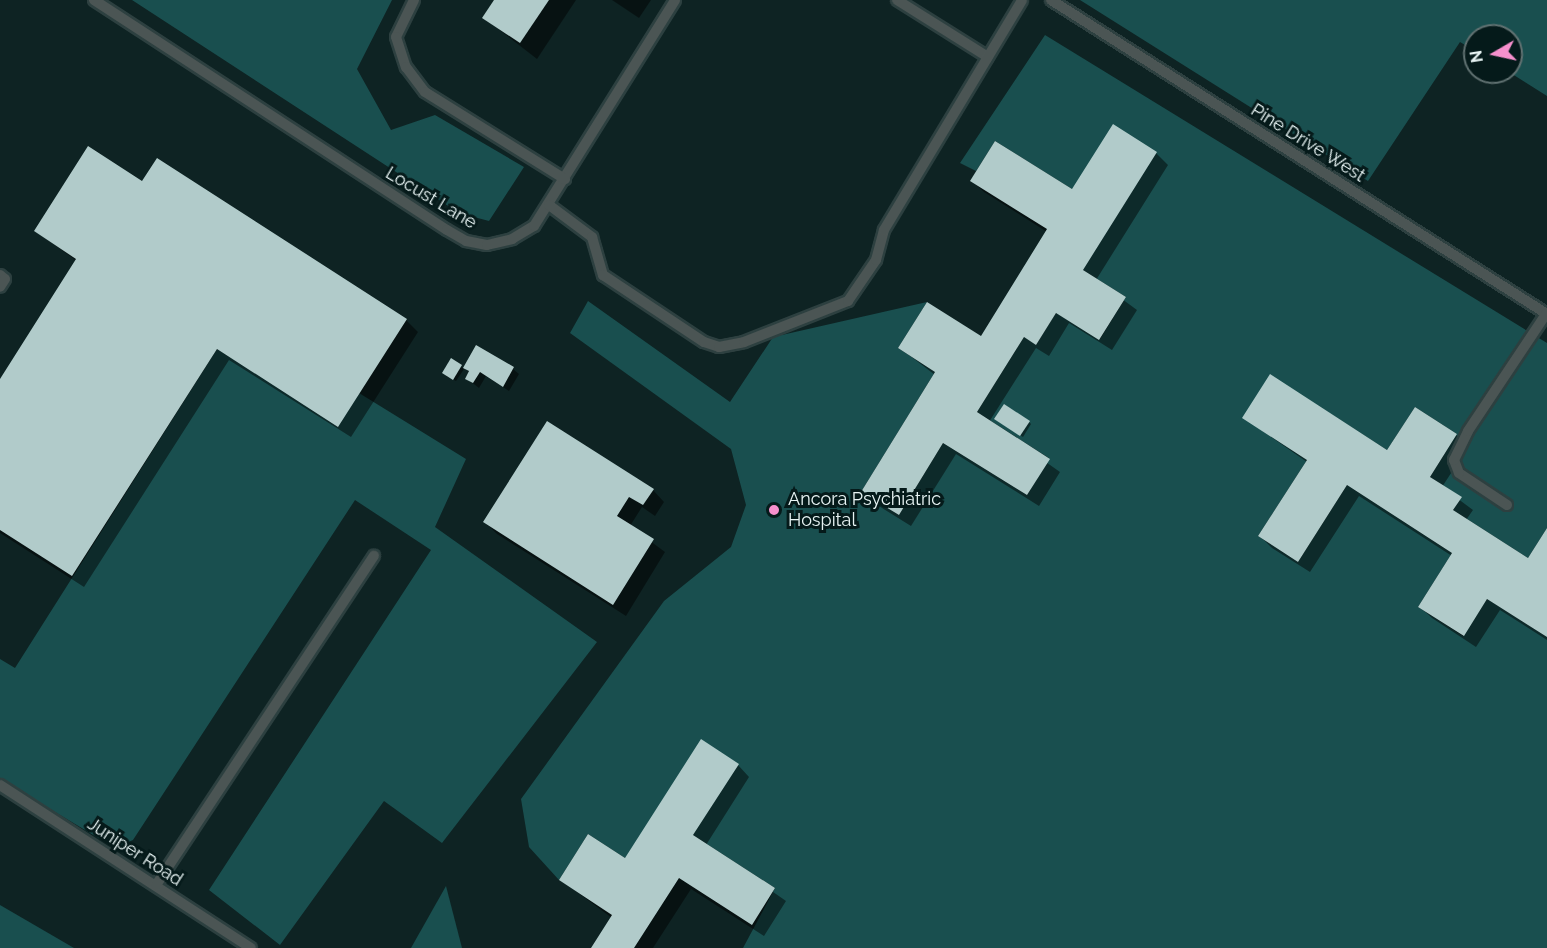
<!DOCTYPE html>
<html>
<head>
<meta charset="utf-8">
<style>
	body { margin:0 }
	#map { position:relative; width:1547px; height:948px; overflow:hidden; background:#0e2323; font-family:Raleway,sans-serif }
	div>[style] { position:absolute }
	.green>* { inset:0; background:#194f4f }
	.shadow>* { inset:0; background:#0007 }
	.building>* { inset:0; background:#b1cbca }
	.roads { filter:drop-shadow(2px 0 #2d4040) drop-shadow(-2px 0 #2d4040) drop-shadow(0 2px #2d4040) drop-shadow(0 -2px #2d4040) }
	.service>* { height:10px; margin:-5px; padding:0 5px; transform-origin:5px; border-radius:5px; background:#4b5554 }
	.dots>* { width:16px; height:16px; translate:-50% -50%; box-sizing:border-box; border:3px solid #051a1a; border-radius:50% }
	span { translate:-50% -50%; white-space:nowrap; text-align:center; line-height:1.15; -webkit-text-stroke:6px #051a1a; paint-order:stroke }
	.street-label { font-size:18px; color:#e8f4f4 }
	.poi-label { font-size:18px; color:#e8f4f4 }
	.left { translate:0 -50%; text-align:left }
	.north { position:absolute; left:1463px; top:24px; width:60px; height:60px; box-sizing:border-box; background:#051a1a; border:2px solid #607171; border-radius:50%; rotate:261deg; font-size:16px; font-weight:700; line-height:24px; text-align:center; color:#e8f4f4 }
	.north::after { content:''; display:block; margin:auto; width:21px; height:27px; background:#f790cd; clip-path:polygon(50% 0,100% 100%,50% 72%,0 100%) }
</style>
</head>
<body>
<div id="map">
	<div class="green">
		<i style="clip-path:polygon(132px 0,392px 0,357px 69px,391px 130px,435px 115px,524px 167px,489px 221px,459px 213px)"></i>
		<i style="clip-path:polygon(1080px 0,1547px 0,1547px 96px,1509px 72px,1511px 36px,1475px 36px,1475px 51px,1460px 42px,1368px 181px)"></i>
		<i style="clip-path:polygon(1045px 35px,1547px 343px,1547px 528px,1528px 558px,1453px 510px,1461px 497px,1430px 477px,1457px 434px,1415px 407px,1387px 450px,1270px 375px,1307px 460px,1258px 536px,1298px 562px,1347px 485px,1452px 553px,1418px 607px,1463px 636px,1487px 599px,1547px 637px,1547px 948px,743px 948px,775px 888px,693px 835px,625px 858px,588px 834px,559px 880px,529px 847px,521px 799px,664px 601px,731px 547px,746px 505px,731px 449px,570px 333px,588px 301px,730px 402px,773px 337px,927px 302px,898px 348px,935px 372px,861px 492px,899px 515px,943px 443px,1027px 495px,1049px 458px,977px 412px,1024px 337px,1036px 345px,1056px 313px,1100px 339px,1126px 297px,1083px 270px,1072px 189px,995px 141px,976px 171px,960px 163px)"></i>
		<i style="clip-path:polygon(217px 349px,338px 426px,359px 393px,466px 459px,435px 527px,597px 642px,442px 843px,384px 801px,280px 945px,209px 890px,431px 550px,355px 500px,133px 840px,115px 848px,0 779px,0 659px,15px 668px)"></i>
		<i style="clip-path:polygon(446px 886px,462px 948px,411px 948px)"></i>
		<i style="clip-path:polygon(0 905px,74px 948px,0 948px)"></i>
	</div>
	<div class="shadow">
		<i style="clip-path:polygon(496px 0,576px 0,537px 59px,484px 18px)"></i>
		<i style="clip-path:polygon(612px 0,651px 0,639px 18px)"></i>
		<i style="clip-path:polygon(1156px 153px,1168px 165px,1096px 280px,1137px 310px,1112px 350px,1069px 323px,1049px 356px,1036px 348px,989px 422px,1060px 472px,1039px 506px,956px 454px,911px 526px,874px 503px,863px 491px,935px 375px,900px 348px,981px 338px,1047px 232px,984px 192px,972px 181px,1073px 191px)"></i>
		<i style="clip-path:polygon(142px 183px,406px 320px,418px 332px,351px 437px,229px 360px,84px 587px,0 533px,0 381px,77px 261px,35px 231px)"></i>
		<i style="clip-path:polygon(452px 360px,464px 369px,456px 381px,446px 376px)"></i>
		<i style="clip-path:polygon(465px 368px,513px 369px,519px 374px,509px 391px,486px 376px,479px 388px,466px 378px,470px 373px)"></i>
		<i style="clip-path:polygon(1244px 418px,1388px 452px,1456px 435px,1468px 447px,1442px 487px,1473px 510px,1466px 520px,1529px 560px,1547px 531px,1547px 640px,1500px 610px,1476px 647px,1432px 618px,1420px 607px,1452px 556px,1359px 496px,1310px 572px,1272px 548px,1260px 536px,1307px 462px)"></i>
		<i style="clip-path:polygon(998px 421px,1029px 422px,1031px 424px,1023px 437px)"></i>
		<i style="clip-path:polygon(653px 490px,664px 502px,655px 516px,642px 507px,630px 526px,665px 552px,626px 616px,497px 534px,485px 522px)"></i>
		<i style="clip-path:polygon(738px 765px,749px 777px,706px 845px,786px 901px,764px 936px,691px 889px,653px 948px,593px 948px,612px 918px,561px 880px,625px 860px)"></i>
	</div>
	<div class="building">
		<i style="clip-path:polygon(494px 0,549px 0,520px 43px,482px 18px)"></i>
		<i style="clip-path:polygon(1113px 124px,1157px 152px,1083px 270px,1126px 297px,1099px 340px,1056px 313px,1036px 345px,1024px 337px,977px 412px,1050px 459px,1027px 495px,943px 443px,899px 515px,861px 492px,935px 372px,898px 348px,927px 302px,981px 336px,1047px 229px,970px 181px,995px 141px,1072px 189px)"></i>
		<i style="clip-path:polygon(88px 146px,142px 181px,157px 158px,407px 319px,338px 427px,217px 349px,72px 576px,0 530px,0 379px,76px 259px,34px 231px)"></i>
		<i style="clip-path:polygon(476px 345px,514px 367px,503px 387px,480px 372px,473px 383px,465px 379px,469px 371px,463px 368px)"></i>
		<i style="clip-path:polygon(451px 358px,462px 365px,453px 380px,442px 373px)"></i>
		<i style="clip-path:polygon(1270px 374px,1387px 450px,1415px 407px,1457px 434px,1430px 477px,1462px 497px,1453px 510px,1528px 558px,1547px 528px,1547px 637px,1487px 599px,1464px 636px,1418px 607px,1452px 553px,1347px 485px,1298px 562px,1258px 536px,1307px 460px,1242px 418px)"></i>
		<i style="clip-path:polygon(1004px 404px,1030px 421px,1020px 436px,994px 419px)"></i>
		<i style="clip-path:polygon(547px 421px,654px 489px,643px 505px,629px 497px,617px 516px,654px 539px,613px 605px,483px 522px)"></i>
		<i style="clip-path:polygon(701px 739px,739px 764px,693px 835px,775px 888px,752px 925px,679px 878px,634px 948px,591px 948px,612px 915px,559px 880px,588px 834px,625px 858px)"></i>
	</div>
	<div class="roads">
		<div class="service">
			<i style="left:94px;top:0;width:421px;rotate:33.1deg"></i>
			<i style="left:447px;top:230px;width:22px;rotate:30deg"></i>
			<i style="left:466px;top:241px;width:21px;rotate:11deg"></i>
			<i style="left:487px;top:245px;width:26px;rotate:-13deg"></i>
			<i style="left:512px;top:239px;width:26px;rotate:-31deg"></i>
			<i style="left:534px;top:226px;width:266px;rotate:-58deg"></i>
			<i style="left:414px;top:0;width:41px;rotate:115.9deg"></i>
			<i style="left:396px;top:37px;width:32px;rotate:72deg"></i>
			<i style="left:406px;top:67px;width:31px;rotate:53deg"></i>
			<i style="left:425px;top:92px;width:165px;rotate:31.9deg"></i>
			<i style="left:897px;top:0;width:107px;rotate:32.1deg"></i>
			<i style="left:1051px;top:0;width:587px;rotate:32.34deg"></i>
			<i style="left:549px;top:205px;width:54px;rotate:36.7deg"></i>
			<i style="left:592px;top:237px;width:40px;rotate:74deg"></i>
			<i style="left:603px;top:275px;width:121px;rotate:33.6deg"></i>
			<i style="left:704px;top:342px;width:16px;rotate:18deg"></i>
			<i style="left:719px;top:347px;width:25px;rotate:-11deg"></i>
			<i style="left:744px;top:342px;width:112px;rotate:-21.5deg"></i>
			<i style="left:848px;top:301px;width:50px;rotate:-55.7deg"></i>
			<i style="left:876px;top:260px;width:31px;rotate:-75deg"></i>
			<i style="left:884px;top:230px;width:268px;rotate:-59deg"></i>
			<i style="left:0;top:275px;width:6px;rotate:39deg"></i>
			<i style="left:5px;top:279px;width:9px;rotate:122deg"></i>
			<i style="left:1507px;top:505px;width:58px;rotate:-146.3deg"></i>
			<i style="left:1459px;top:473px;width:14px;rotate:-111deg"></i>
			<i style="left:1454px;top:460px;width:32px;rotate:-64deg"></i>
			<i style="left:1468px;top:431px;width:141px;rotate:-56.3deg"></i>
			<i style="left:0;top:785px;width:299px;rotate:33deg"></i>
			<i style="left:156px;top:885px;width:395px;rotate:-56.5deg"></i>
		</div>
	</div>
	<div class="dots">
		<i style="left:774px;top:510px;background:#f790cd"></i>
	</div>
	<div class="street-label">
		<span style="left:1308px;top:143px;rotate:32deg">Pine Drive West</span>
		<span style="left:431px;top:198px;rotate:31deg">Locust Lane</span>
		<span style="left:135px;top:852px;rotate:33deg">Juniper Road</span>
	</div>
	<div class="poi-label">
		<span class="left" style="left:788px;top:510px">Ancora Psychiatric<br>Hospital</span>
	</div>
	<div class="north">N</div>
</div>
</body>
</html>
